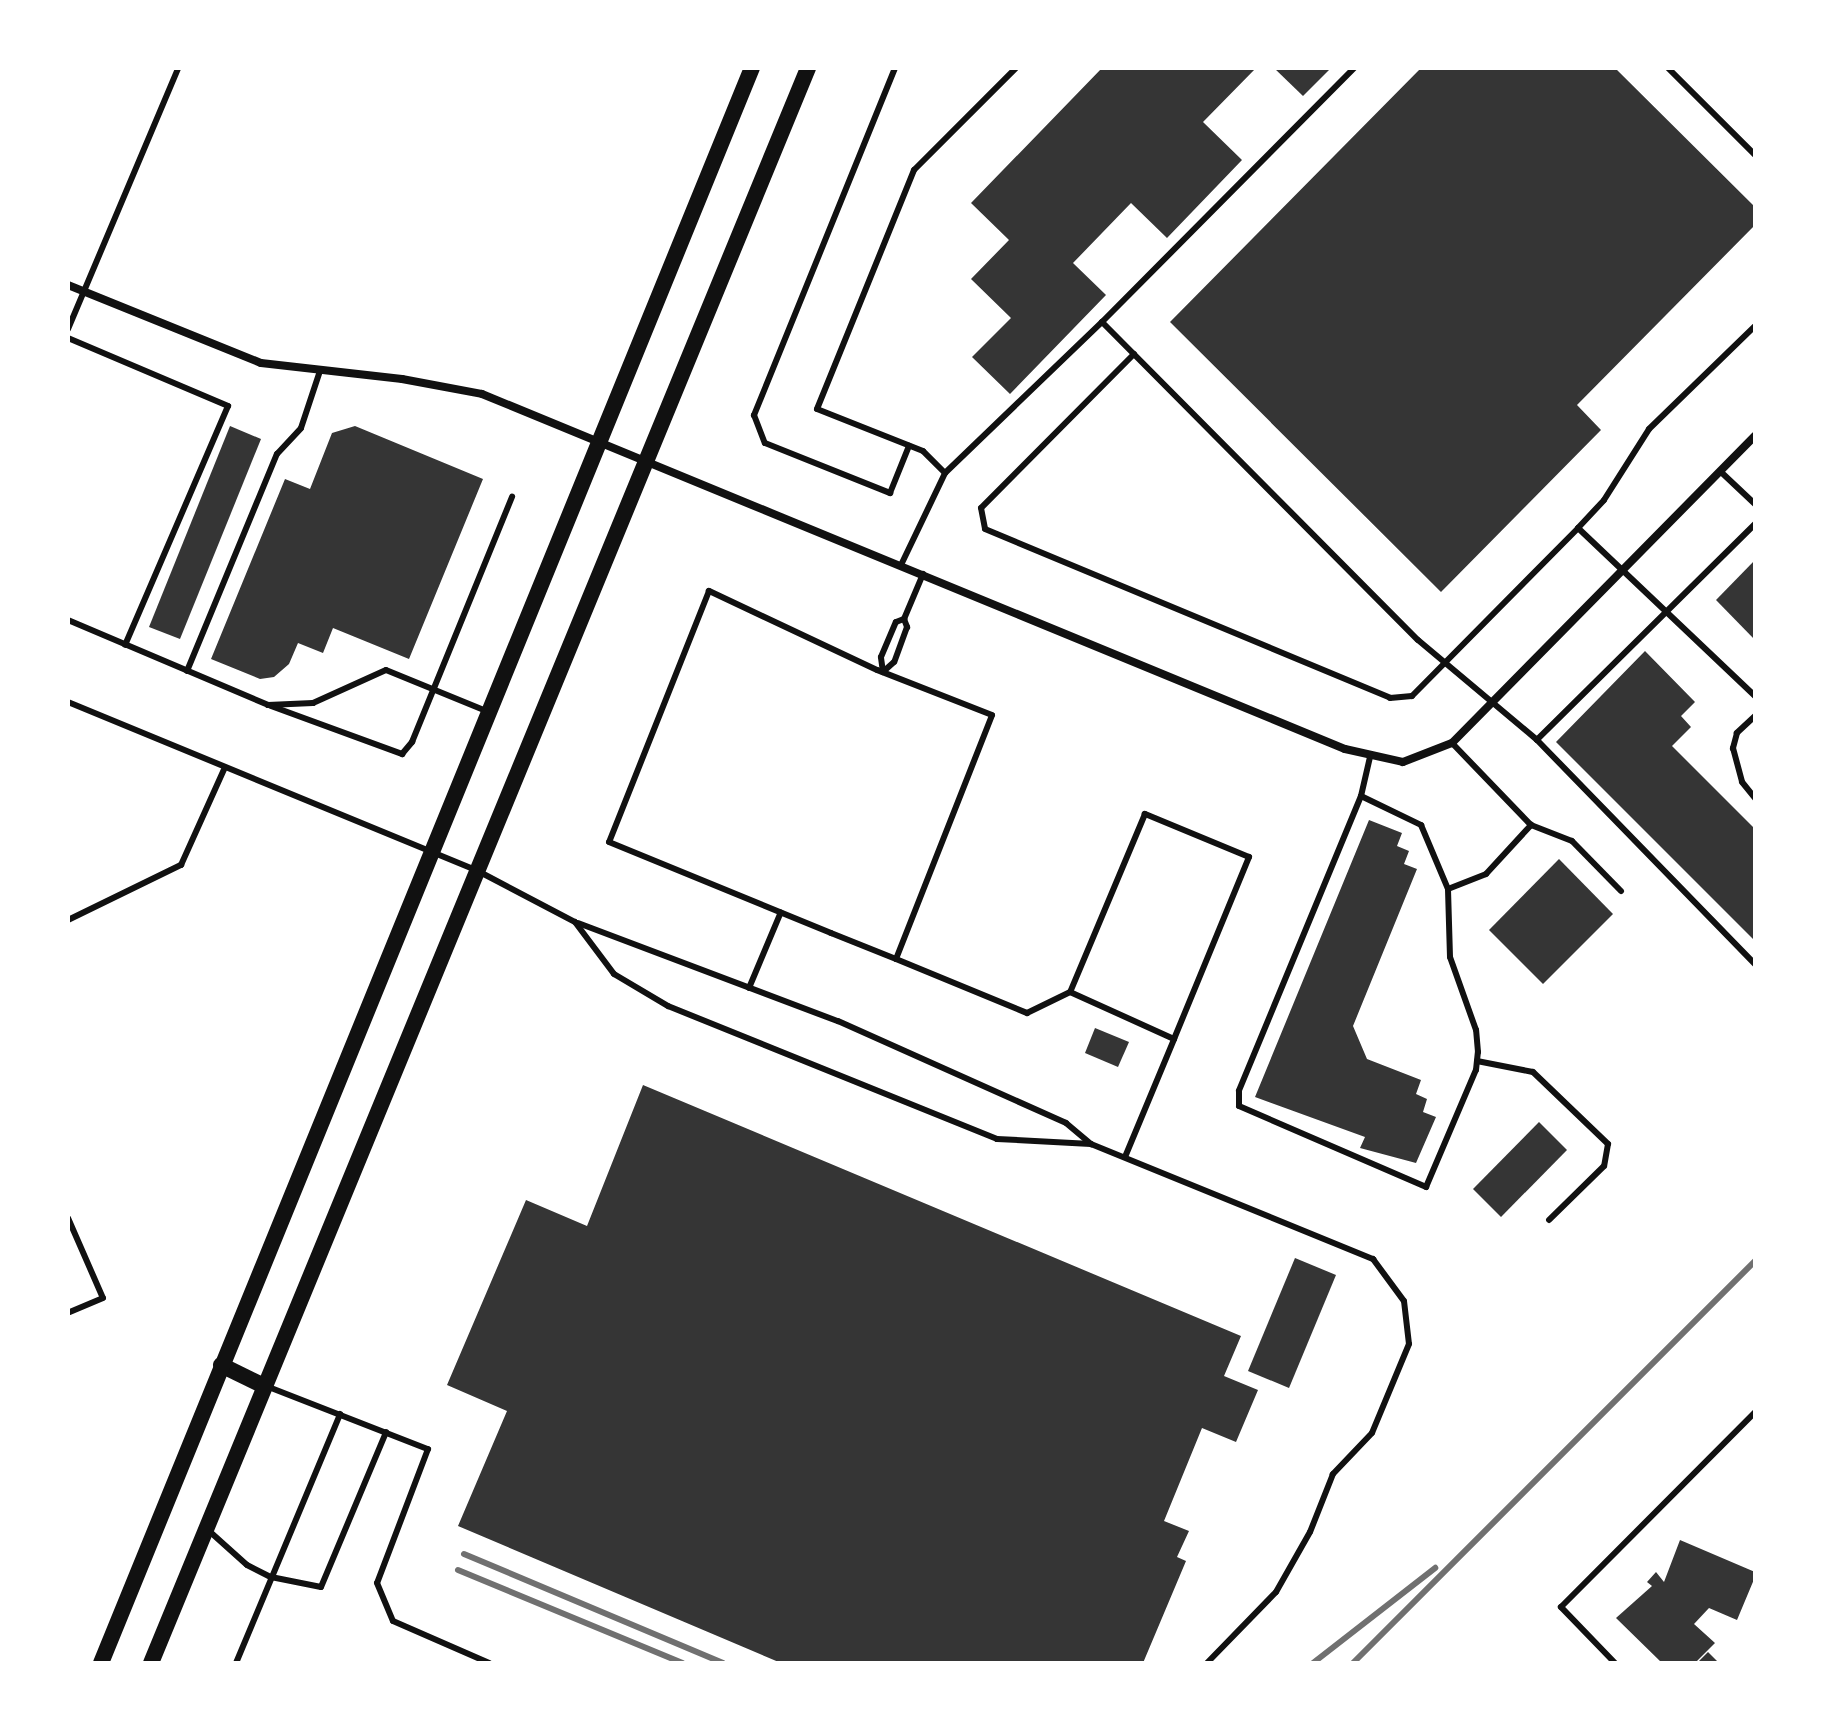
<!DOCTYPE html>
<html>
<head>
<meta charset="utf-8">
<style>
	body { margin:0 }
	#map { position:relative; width:1823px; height:1731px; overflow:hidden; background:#fff; font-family:"IBM Plex Serif",serif }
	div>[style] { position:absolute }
	.building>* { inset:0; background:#353535 }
	.service>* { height:6px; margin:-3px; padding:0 3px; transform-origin:3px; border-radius:3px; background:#111 }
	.minor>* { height:8px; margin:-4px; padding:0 4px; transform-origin:4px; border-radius:4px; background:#111 }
	.secondary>* { height:16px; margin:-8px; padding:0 8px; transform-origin:8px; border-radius:8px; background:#111 }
	.rail>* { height:6px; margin:-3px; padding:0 3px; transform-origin:3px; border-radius:3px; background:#707070 }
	span { translate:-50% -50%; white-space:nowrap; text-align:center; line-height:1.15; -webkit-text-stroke:8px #fff; paint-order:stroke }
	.frame { position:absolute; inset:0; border:70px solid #fff; pointer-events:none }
</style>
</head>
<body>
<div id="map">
	<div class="building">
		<i style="clip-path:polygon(1102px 68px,1256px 68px,1203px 122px,1242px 160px,1167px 238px,1131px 203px,1073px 263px,1106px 295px,1010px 394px,972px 357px,1011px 318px,971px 279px,1009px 240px,971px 203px)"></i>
		<i style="clip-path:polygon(1274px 68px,1331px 68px,1303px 96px)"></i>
		<i style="clip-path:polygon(1421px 68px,1615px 68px,1755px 207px,1755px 225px,1577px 405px,1601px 430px,1441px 592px,1170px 322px)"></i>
		<i style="clip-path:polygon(230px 426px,261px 439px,180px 639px,149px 627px)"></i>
		<i style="clip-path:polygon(355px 426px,483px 479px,409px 659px,333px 628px,323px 653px,298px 643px,289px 664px,274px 677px,260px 679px,211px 659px,285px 479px,310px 489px,332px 433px)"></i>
		<i style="clip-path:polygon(1755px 560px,1755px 640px,1716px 600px)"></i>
		<i style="clip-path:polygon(1645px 651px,1695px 702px,1681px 716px,1691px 727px,1672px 746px,1755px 829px,1755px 941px,1556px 742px)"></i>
		<i style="clip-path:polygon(1369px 820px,1402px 833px,1397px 846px,1409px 851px,1404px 864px,1417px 869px,1353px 1026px,1367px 1059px,1421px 1080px,1416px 1094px,1427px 1099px,1423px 1112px,1436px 1117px,1416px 1163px,1360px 1148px,1365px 1137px,1255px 1097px)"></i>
		<i style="clip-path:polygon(1559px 859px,1613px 914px,1543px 984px,1489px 930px)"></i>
		<i style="clip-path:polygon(1095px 1028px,1129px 1042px,1118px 1067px,1085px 1053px)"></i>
		<i style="clip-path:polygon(643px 1085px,1241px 1336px,1224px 1376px,1258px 1390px,1236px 1442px,1202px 1428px,1164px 1521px,1189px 1531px,1177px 1557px,1186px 1561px,1143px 1663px,781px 1663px,458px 1526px,507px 1411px,447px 1385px,526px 1200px,587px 1226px)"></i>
		<i style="clip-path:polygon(1539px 1122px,1567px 1150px,1501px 1217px,1473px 1189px)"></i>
		<i style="clip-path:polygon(1295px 1258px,1336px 1275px,1289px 1388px,1248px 1371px)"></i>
		<i style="clip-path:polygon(1680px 1540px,1755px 1572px,1755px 1577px,1737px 1620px,1709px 1608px,1694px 1624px,1715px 1643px,1695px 1663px,1662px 1663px,1616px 1618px,1652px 1586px,1647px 1582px,1656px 1572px,1664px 1582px)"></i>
		<i style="clip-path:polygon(1708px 1652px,1719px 1663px,1697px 1663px)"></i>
	</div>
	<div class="service">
		<i style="left:895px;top:68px;width:375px;rotate:112.1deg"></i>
		<i style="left:754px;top:415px;width:30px;rotate:69deg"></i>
		<i style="left:765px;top:443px;width:135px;rotate:21.8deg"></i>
		<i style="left:890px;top:493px;width:51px;rotate:-68deg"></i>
		<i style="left:1668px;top:68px;width:123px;rotate:45deg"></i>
		<i style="left:1102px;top:322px;width:358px;rotate:-45.2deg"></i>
		<i style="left:68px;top:329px;width:283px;rotate:-67.1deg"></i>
		<i style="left:68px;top:338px;width:174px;rotate:23deg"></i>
		<i style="left:228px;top:406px;width:260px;rotate:113.3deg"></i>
		<i style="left:1134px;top:354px;width:217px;rotate:134.8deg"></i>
		<i style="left:981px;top:508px;width:21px;rotate:79deg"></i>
		<i style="left:985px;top:529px;width:439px;rotate:22.6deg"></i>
		<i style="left:1390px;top:698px;width:22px;rotate:-5deg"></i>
		<i style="left:1412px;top:696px;width:236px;rotate:-45.3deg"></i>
		<i style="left:1578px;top:528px;width:38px;rotate:-47deg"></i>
		<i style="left:1604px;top:500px;width:84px;rotate:-57.6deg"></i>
		<i style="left:1649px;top:429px;width:148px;rotate:-44.2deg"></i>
		<i style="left:1721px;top:472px;width:47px;rotate:43.3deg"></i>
		<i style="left:945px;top:473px;width:31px;rotate:-135deg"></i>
		<i style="left:923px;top:451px;width:114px;rotate:-158.4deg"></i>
		<i style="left:817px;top:409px;width:258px;rotate:-67.9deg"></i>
		<i style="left:914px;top:170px;width:144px;rotate:-45deg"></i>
		<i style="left:1755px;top:524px;width:307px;rotate:135.3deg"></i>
		<i style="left:1537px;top:740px;width:313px;rotate:45.8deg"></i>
		<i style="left:1578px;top:528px;width:244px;rotate:43.5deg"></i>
		<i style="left:901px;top:565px;width:102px;rotate:-64.4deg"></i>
		<i style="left:945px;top:473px;width:218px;rotate:-43.9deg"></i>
		<i style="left:1102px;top:322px;width:448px;rotate:45.2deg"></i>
		<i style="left:1418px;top:640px;width:155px;rotate:40deg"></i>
		<i style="left:904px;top:619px;width:9px;rotate:69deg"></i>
		<i style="left:907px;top:627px;width:37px;rotate:110deg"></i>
		<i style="left:894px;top:662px;width:15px;rotate:138deg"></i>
		<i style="left:883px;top:672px;width:15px;rotate:-98deg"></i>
		<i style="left:881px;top:657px;width:38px;rotate:-67deg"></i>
		<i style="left:896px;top:622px;width:9px;rotate:-21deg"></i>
		<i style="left:904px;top:619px;width:49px;rotate:-67.1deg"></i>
		<i style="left:68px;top:620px;width:217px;rotate:23deg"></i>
		<i style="left:268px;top:705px;width:45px;rotate:-2.5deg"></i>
		<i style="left:313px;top:703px;width:80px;rotate:-24.3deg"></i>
		<i style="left:386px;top:670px;width:111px;rotate:22.2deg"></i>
		<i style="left:187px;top:671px;width:235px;rotate:-67.5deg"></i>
		<i style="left:277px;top:454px;width:35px;rotate:-47deg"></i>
		<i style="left:301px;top:428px;width:60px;rotate:-71.6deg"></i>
		<i style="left:68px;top:702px;width:441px;rotate:22.4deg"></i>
		<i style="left:476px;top:870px;width:112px;rotate:27.7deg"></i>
		<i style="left:575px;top:922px;width:65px;rotate:53.1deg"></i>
		<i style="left:614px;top:974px;width:63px;rotate:30.7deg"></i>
		<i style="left:668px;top:1006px;width:355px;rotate:22deg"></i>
		<i style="left:997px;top:1139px;width:94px;rotate:3deg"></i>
		<i style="left:1091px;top:1144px;width:305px;rotate:22.2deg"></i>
		<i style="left:1373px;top:1259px;width:52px;rotate:53.6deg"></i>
		<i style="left:1404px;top:1301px;width:43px;rotate:83.4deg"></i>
		<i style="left:1409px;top:1344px;width:96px;rotate:112.6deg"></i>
		<i style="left:1372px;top:1433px;width:57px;rotate:133.6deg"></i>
		<i style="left:1333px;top:1474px;width:62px;rotate:111.6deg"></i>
		<i style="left:1310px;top:1532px;width:69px;rotate:119.5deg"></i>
		<i style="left:1276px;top:1592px;width:99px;rotate:134.2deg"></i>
		<i style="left:271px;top:706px;width:140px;rotate:20.1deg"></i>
		<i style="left:402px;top:754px;width:16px;rotate:-50deg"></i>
		<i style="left:412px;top:742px;width:265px;rotate:-67.8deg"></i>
		<i style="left:1755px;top:716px;width:25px;rotate:137deg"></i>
		<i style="left:1737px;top:733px;width:16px;rotate:105deg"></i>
		<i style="left:1733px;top:748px;width:35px;rotate:75deg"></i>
		<i style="left:1742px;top:782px;width:21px;rotate:51deg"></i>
		<i style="left:1452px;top:743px;width:114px;rotate:46.1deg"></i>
		<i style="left:1531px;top:825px;width:44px;rotate:21.3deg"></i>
		<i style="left:1572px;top:841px;width:70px;rotate:45.6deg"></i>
		<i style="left:1370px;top:757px;width:40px;rotate:103deg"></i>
		<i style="left:1361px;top:796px;width:67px;rotate:25.8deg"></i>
		<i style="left:1421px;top:825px;width:69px;rotate:67.1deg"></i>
		<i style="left:1448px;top:889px;width:41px;rotate:-21.5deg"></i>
		<i style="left:1486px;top:874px;width:67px;rotate:-47.4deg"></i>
		<i style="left:1361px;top:796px;width:319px;rotate:112.5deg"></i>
		<i style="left:1239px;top:1091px;width:15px;rotate:90deg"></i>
		<i style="left:1239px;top:1106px;width:204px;rotate:23.4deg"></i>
		<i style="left:1426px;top:1187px;width:127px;rotate:-66.9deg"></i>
		<i style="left:1476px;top:1070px;width:18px;rotate:-84deg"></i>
		<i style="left:1478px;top:1052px;width:22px;rotate:-95deg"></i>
		<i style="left:1476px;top:1030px;width:77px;rotate:-109.6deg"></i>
		<i style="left:1450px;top:957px;width:68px;rotate:-91.7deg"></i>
		<i style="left:68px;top:920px;width:126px;rotate:-26deg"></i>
		<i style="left:181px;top:865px;width:107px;rotate:-65.8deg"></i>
		<i style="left:578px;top:923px;width:278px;rotate:20.7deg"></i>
		<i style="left:838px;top:1021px;width:250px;rotate:24.1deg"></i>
		<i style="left:1066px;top:1123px;width:33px;rotate:40deg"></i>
		<i style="left:896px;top:959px;width:262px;rotate:-68.5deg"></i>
		<i style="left:992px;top:715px;width:123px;rotate:-158.6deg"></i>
		<i style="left:877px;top:670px;width:186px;rotate:-154.8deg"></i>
		<i style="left:709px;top:591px;width:270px;rotate:111.7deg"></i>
		<i style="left:609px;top:842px;width:240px;rotate:22.3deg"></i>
		<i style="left:831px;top:933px;width:70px;rotate:21.8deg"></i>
		<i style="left:896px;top:959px;width:142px;rotate:22.4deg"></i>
		<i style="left:1027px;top:1013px;width:48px;rotate:-26deg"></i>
		<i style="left:749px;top:988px;width:82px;rotate:-67.2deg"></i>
		<i style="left:1477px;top:1061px;width:57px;rotate:11.1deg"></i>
		<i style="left:1533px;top:1072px;width:104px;rotate:43.8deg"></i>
		<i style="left:1608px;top:1144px;width:22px;rotate:100deg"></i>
		<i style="left:1604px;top:1166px;width:77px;rotate:135.5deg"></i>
		<i style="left:1125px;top:1157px;width:128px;rotate:-67.4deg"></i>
		<i style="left:1174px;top:1039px;width:197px;rotate:-67.6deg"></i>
		<i style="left:1249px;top:857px;width:113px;rotate:-157.5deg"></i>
		<i style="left:1145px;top:814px;width:193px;rotate:112.8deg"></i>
		<i style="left:1070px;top:992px;width:114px;rotate:24.3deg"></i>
		<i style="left:68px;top:1218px;width:87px;rotate:66.4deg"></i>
		<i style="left:103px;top:1298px;width:38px;rotate:157deg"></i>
		<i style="left:266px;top:1386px;width:174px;rotate:21.3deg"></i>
		<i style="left:428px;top:1449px;width:143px;rotate:110.8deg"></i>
		<i style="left:377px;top:1583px;width:41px;rotate:67.2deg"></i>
		<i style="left:393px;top:1621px;width:105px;rotate:23.6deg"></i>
		<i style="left:208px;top:1530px;width:52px;rotate:41.9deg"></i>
		<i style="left:247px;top:1565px;width:27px;rotate:27deg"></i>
		<i style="left:271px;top:1577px;width:51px;rotate:11.3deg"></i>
		<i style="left:321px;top:1587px;width:168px;rotate:-67.2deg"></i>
		<i style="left:236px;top:1663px;width:270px;rotate:-67.3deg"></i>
		<i style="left:1615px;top:1663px;width:78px;rotate:-134deg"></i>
		<i style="left:1561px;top:1607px;width:275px;rotate:-45.1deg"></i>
	</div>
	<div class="minor">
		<i style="left:68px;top:285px;width:208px;rotate:22deg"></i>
		<i style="left:261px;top:363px;width:142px;rotate:6.5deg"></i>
		<i style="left:402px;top:379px;width:81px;rotate:10.6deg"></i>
		<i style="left:482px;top:394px;width:933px;rotate:22.36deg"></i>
		<i style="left:1345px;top:749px;width:59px;rotate:12.6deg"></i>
		<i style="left:1403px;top:762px;width:53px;rotate:-21.2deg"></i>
		<i style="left:1452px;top:743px;width:431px;rotate:-45.4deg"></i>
	</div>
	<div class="secondary">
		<i style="left:221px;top:1365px;width:46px;rotate:26deg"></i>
		<i style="left:101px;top:1663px;width:1723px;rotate:-67.8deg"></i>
		<i style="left:151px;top:1663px;width:1725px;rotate:-67.61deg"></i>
	</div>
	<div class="rail">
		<i style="left:464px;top:1554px;width:281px;rotate:22.8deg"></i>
		<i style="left:458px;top:1570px;width:243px;rotate:22.5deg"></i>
		<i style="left:1313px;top:1663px;width:155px;rotate:-37.9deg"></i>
		<i style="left:1353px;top:1663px;width:569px;rotate:-45deg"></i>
	</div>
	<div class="frame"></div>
</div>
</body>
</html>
